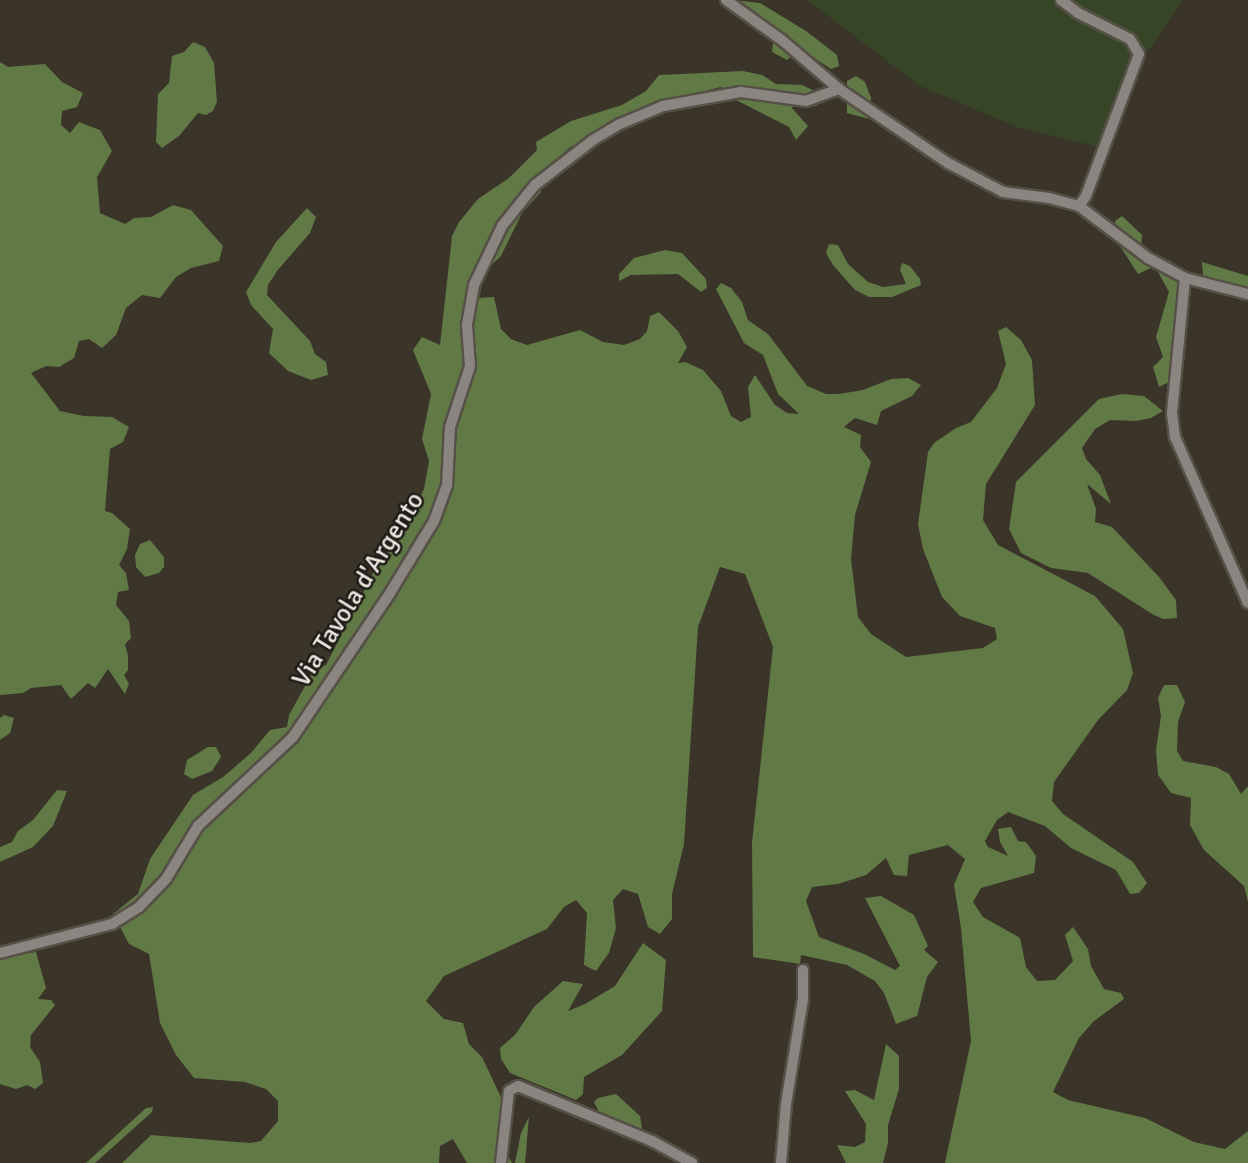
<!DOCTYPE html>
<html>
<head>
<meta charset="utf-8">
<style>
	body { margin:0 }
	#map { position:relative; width:1248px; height:1163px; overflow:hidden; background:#3a3429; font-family:Signika,sans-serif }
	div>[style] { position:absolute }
	.green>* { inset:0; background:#364526 }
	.forest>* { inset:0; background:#607945 }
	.roads { filter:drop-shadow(2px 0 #565146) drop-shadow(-2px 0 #565146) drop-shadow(0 2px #565146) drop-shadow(0 -2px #565146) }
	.minor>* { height:10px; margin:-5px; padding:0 5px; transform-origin:5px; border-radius:5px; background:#8a8581 }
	span { translate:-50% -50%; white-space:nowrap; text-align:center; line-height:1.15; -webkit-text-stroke:5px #1f1c17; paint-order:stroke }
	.street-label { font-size:26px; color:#ebe7e0 }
</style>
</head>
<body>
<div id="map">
	<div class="green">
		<i style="clip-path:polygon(807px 0,1183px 0,1151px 48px,1134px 60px,1099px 147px,1017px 127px,920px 86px)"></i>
	</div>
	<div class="forest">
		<i style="clip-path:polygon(733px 0,760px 3px,806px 31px,837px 55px,839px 66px,831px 69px,801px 49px,787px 60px,772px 52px,774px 35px,758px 20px,755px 29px,733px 14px)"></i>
		<i style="clip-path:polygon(193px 42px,205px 47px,214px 63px,217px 102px,213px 111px,206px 115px,198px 113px,179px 136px,162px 148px,156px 142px,158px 94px,169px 83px,172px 56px,184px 52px)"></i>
		<i style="clip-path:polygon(0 62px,8px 67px,45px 64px,62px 82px,83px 93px,77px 107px,62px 111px,61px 125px,70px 133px,79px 122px,100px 130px,112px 151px,97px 177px,100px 213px,125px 224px,134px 218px,151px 217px,173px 205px,191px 210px,223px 246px,219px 261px,191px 268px,176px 277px,160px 298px,142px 295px,126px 308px,116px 335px,102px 348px,89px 339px,79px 341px,74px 358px,59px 367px,46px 366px,31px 373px,60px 411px,84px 416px,112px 417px,129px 427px,123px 442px,110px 449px,105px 511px,112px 513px,130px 529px,127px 549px,119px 565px,126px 573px,129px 590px,118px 592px,116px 605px,129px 621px,131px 638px,125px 644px,128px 656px,128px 670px,124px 675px,129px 684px,125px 694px,108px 669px,95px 688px,88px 683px,71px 699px,61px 685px,31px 688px,23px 693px,0 695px)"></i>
		<i style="clip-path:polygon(743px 71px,762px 75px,776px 84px,802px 85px,815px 91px,817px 106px,804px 107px,794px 103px,792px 108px,808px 126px,796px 140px,789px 127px,732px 98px,721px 87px,655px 103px,610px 125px,598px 146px,580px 143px,570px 147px,540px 176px,541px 192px,522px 213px,501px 256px,485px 271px,479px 298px,494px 297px,501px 329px,511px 339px,527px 345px,580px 330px,603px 342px,624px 345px,640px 339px,647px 331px,650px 316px,659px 312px,678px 331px,687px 347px,678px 363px,685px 362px,703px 370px,721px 391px,731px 416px,741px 422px,751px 417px,748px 387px,755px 375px,775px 405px,787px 413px,799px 414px,778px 394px,763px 355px,744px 343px,716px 289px,721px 283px,731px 288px,742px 302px,748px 320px,768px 334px,807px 386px,826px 394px,839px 394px,863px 390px,891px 379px,908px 378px,921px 385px,912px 396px,881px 411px,877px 425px,855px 418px,844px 427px,861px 435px,860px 447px,871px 462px,855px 515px,851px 559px,858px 617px,871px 634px,906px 657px,983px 648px,997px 639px,995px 628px,960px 616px,942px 597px,923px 549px,918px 524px,928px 452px,934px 443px,956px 428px,971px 422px,997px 388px,1006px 364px,998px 331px,1006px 327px,1021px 340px,1032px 360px,1035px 405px,986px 484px,983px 520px,998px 545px,1095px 596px,1123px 629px,1133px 673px,1127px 690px,1098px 720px,1054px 782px,1052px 801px,1063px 814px,1133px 862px,1147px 883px,1139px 893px,1130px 894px,1116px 870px,1071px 848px,1045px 826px,1008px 812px,997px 820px,985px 841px,988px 847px,1008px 856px,1000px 842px,998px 829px,1011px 827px,1018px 841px,1026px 842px,1036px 856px,1034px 873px,981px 888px,973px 902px,983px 917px,1020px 938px,1026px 967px,1037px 981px,1055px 980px,1073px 961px,1065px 935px,1073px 927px,1088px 949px,1091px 966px,1104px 989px,1121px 993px,1124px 999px,1094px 1021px,1079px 1038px,1053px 1092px,1068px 1100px,1145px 1118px,1194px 1142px,1225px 1149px,1248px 1131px,1248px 1163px,945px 1163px,971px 1041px,961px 928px,954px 885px,965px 859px,948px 845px,909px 855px,907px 876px,894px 875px,886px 858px,866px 875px,838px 884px,812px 887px,806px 901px,819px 937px,864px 954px,895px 970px,900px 966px,865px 898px,881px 896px,914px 915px,928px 946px,924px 950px,938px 962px,927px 977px,917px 1016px,896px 1024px,884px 993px,875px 981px,847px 965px,801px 955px,800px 964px,753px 957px,752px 843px,773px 647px,745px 574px,720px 567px,698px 627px,684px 844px,672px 894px,672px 919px,660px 934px,648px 927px,638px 894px,623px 889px,613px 900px,616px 928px,609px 953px,596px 971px,584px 965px,587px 913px,576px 900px,564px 907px,547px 929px,444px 976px,426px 1001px,444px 1019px,463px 1023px,469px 1044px,482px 1057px,506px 1108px,507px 1154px,512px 1163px,467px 1163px,453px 1139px,440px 1146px,439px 1163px,122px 1163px,151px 1135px,250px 1143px,261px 1141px,278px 1121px,278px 1101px,266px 1089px,245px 1082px,194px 1078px,176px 1055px,160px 1023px,149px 954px,129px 944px,113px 914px,138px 894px,150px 859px,193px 795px,223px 777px,251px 753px,270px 730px,287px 727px,289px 715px,314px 670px,326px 665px,378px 563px,402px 536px,424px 489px,429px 461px,422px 439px,431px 394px,413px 350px,422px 337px,440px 345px,452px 236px,459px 222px,478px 199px,509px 178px,537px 150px,536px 142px,571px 121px,622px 105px,646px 91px,659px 75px)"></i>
		<i style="clip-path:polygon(856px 76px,865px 82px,871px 98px,869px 119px,847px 113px,847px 81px)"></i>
		<i style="clip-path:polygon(307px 208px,316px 217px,310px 233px,277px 271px,268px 285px,267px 295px,310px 341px,315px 354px,326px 362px,328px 375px,311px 380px,288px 371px,269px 353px,273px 329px,251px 305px,246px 292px,276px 242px)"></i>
		<i style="clip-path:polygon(1122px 216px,1142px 235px,1141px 249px,1151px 268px,1138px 274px,1120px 246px,1115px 221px)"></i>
		<i style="clip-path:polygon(829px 244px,838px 245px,848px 264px,868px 282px,883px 287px,906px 284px,900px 270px,902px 263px,910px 266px,920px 279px,921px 285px,892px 297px,869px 297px,855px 290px,833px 265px,826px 253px)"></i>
		<i style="clip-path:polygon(665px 250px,682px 253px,706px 279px,707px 288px,701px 292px,678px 274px,631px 275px,619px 281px,619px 274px,634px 258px)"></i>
		<i style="clip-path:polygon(1170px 260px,1181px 277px,1173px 380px,1159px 387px,1153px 367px,1163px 357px,1156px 337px,1169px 292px,1157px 270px)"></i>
		<i style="clip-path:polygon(1202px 262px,1248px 276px,1248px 298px,1225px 294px,1212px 285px,1203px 276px)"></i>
		<i style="clip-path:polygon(1122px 394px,1144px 396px,1163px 411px,1151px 418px,1136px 421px,1110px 420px,1095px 429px,1082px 448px,1086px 459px,1100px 475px,1111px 504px,1087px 484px,1096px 509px,1095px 522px,1112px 527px,1159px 577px,1176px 600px,1177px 618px,1163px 619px,1152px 614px,1088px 573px,1051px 568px,1021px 553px,1009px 529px,1016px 482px,1099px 399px)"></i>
		<i style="clip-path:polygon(150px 540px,164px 557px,164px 567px,159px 573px,145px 577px,136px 567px,135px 555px,140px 544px)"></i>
		<i style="clip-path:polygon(1164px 685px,1177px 685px,1185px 702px,1178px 722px,1177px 751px,1183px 761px,1216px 767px,1229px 774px,1241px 794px,1248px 786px,1248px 902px,1244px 886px,1204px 850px,1190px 825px,1191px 798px,1171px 793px,1158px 775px,1156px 750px,1161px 716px,1158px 698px)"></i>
		<i style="clip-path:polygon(4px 715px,14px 718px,10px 733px,0 740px,0 718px)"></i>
		<i style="clip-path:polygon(208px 747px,216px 747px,221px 757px,212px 771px,192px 779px,184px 774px,187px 760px)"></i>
		<i style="clip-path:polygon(57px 790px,67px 791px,53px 826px,33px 847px,0 862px,0 847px,12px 842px,18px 831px,33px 820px)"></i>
		<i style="clip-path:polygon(643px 943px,666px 960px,662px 1011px,622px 1055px,584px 1077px,583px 1094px,576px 1100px,510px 1073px,501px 1059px,500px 1048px,515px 1035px,534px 1007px,563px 981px,583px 984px,568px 1011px,585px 1004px,615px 986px)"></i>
		<i style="clip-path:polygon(36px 952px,46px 988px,38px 999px,51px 1000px,55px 1005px,31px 1035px,30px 1047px,40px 1062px,43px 1083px,35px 1089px,27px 1085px,16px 1089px,0 1084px,0 958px)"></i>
		<i style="clip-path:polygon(886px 1044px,899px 1056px,899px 1089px,888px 1125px,888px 1143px,883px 1163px,846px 1163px,837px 1145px,855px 1147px,865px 1142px,866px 1124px,845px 1091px,855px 1090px,874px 1100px)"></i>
		<i style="clip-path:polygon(616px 1094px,640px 1116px,642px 1128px,622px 1138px,612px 1118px,601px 1116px,594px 1102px,598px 1098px)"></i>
		<i style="clip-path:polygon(153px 1107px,152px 1112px,95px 1163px,86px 1163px,146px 1108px)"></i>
		<i style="clip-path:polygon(529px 1117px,525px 1163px,515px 1163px,521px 1133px)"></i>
	</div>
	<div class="roads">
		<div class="minor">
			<i style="left:726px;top:0;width:70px;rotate:35.7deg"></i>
			<i style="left:783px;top:41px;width:74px;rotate:40.6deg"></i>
			<i style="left:839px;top:89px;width:132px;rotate:34.2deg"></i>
			<i style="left:948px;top:163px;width:62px;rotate:27.8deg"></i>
			<i style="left:1003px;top:192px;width:46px;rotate:7.4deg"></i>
			<i style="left:1049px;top:198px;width:31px;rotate:15deg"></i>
			<i style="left:1079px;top:206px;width:86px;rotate:37deg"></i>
			<i style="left:1148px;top:258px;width:42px;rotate:28.4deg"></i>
			<i style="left:1185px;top:278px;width:65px;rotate:14.3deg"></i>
			<i style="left:1061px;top:0;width:21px;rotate:37deg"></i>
			<i style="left:1078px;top:13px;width:58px;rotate:26.6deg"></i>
			<i style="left:1130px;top:39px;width:17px;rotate:59deg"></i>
			<i style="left:1139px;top:54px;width:152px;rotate:110.5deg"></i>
			<i style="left:1086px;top:196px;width:12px;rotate:125deg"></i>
			<i style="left:1185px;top:278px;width:136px;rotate:95.5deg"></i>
			<i style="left:1172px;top:413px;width:24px;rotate:83deg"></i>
			<i style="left:1175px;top:437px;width:181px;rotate:66.3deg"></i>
			<i style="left:0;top:953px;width:116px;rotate:-14.5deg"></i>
			<i style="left:112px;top:924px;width:32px;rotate:-32deg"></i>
			<i style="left:139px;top:907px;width:39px;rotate:-46deg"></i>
			<i style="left:166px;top:879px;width:62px;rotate:-58.9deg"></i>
			<i style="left:198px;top:826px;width:130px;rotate:-43.1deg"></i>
			<i style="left:293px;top:737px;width:174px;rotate:-56deg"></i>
			<i style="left:390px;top:593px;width:84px;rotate:-58.6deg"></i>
			<i style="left:434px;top:521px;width:37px;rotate:-70deg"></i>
			<i style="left:447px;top:486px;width:59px;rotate:-87.1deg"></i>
			<i style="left:450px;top:427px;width:64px;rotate:-71.8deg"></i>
			<i style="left:470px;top:366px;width:41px;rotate:-94.2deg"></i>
			<i style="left:467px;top:325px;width:41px;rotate:-80.1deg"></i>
			<i style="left:474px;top:285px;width:65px;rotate:-64.6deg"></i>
			<i style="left:502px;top:226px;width:53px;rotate:-51.2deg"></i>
			<i style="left:535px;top:185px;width:73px;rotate:-37.8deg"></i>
			<i style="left:593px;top:140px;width:31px;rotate:-31deg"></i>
			<i style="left:620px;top:124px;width:47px;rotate:-22.7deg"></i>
			<i style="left:663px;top:106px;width:79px;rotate:-10.2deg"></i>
			<i style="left:741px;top:92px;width:66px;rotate:7.9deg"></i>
			<i style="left:806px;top:101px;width:35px;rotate:-20deg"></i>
			<i style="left:501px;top:1163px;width:72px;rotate:-83.7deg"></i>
			<i style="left:509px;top:1091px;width:10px;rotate:-29deg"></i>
			<i style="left:518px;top:1086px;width:145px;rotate:22.3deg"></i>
			<i style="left:652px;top:1141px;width:46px;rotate:28.8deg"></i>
			<i style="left:781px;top:1163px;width:59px;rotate:-85.2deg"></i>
			<i style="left:786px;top:1104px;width:106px;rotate:-80.8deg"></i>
			<i style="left:803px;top:999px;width:29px;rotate:-90deg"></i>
		</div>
	</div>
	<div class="street-label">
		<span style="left:359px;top:590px;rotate:-58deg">Via Tavola d'Argento</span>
	</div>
</div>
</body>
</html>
